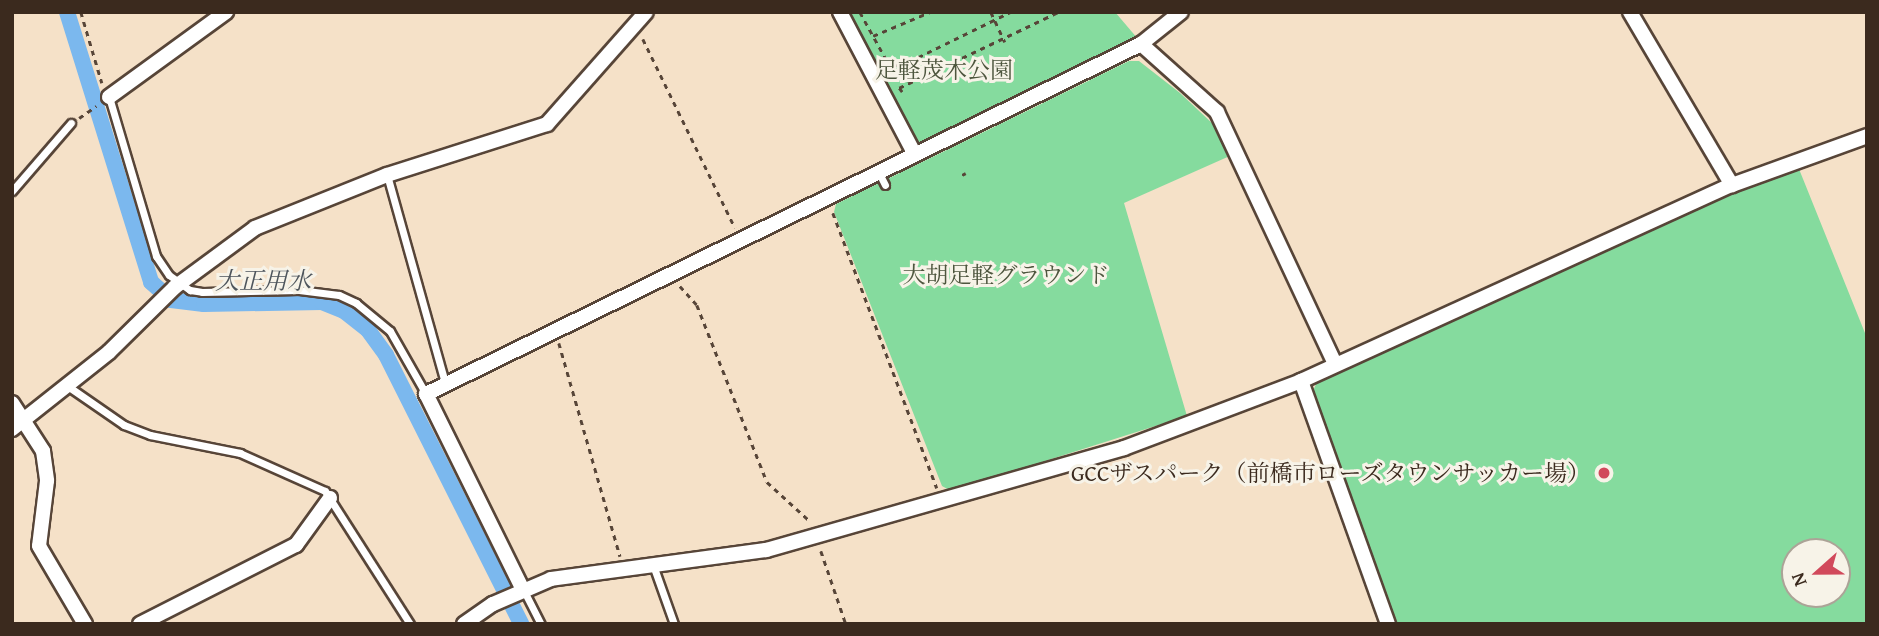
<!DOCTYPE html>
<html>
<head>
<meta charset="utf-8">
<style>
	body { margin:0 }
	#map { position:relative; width:1879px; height:636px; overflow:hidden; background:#f5e1c8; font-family:"Gentium Book Plus","Noto Serif JP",serif }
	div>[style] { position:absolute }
	.green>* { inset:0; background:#85db9e }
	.canal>* { height:16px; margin:-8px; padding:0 8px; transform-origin:8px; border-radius:8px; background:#7bb8ee }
	.path>* { height:2.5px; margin-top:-1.25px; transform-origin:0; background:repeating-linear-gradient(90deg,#574538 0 5px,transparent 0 10px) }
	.roads { filter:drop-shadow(2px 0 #574538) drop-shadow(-2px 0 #574538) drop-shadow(0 2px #574538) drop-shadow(0 -2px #574538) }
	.service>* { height:7px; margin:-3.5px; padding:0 3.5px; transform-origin:3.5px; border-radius:3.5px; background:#fff }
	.minor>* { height:14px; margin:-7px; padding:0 7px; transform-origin:7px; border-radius:7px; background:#fff }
	.dots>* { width:19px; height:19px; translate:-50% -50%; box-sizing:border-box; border:4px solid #f7f3e8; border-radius:50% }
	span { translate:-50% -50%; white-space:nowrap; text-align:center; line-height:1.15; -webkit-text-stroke:6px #f7f3e8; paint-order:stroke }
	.park-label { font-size:23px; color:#4e563e }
	.poi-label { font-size:23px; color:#3b2a1e }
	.right { translate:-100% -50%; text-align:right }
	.water-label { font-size:24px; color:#4e555c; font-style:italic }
	.frame { position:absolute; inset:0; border:14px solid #3b2a1e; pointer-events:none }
	.north { position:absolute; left:1781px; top:538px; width:70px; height:70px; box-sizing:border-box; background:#f7f3e8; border:2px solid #aca397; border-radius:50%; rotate:249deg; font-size:19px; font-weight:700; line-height:28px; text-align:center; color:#3b2a1e }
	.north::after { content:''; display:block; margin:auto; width:24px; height:32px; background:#d1495b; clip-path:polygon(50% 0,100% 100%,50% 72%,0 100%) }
</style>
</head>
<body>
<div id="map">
	<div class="green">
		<i style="clip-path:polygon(847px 12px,1115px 12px,1138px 39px,916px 149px)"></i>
		<i style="clip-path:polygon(1129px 61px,1139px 61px,1180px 93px,1214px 125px,1232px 155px,1124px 203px,1187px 416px,951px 491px,942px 486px,834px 212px,836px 204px)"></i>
		<i style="clip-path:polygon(evenodd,1799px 169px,1867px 338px,1867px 624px,1397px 624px,1312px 393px,1317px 382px,1736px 191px,1799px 169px,1795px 552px,1837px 552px,1837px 594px,1795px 594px,1795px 552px)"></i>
	</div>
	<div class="canal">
		<i style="left:67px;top:12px;width:283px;rotate:72.7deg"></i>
		<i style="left:151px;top:282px;width:27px;rotate:42deg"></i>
		<i style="left:171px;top:300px;width:33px;rotate:7deg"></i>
		<i style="left:204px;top:304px;width:118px;rotate:-1deg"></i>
		<i style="left:322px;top:302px;width:24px;rotate:22deg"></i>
		<i style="left:344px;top:311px;width:31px;rotate:38deg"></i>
		<i style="left:368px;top:330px;width:31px;rotate:54deg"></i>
		<i style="left:386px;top:355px;width:301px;rotate:63.3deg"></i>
	</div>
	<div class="path">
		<i style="left:81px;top:12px;width:74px;rotate:73.5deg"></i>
		<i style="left:860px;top:12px;width:56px;rotate:61.1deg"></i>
		<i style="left:887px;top:61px;width:14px;rotate:21deg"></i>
		<i style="left:900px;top:66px;width:123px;rotate:-26.1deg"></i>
		<i style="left:991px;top:12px;width:33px;rotate:65deg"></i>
		<i style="left:873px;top:36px;width:62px;rotate:-22.8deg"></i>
		<i style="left:643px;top:39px;width:210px;rotate:64deg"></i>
		<i style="left:902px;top:92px;width:5px;rotate:-127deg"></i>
		<i style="left:899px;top:88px;width:176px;rotate:-25.5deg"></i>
		<i style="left:79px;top:118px;width:21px;rotate:-35deg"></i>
		<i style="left:962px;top:175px;width:4px;rotate:-27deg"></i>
		<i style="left:833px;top:213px;width:294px;rotate:69.3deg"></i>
		<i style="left:680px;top:286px;width:25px;rotate:48deg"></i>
		<i style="left:697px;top:305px;width:190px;rotate:68.4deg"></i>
		<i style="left:767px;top:482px;width:59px;rotate:42.3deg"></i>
		<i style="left:559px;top:343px;width:222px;rotate:74deg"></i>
		<i style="left:821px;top:551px;width:77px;rotate:71.1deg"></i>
	</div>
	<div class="roads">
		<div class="service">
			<i style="left:109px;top:97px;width:166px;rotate:73.5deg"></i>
			<i style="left:156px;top:256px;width:23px;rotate:56deg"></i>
			<i style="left:169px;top:275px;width:26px;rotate:36deg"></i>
			<i style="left:190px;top:290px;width:12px;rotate:9deg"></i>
			<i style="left:202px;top:292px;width:97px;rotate:-1.2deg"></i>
			<i style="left:299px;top:290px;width:40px;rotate:7.1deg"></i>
			<i style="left:339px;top:295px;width:19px;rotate:25deg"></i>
			<i style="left:356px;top:303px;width:44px;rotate:39.5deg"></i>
			<i style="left:390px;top:331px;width:73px;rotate:60.3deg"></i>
			<i style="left:387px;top:175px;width:216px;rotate:74.4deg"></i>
			<i style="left:880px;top:175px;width:11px;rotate:63deg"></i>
			<i style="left:12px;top:191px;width:90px;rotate:-49.1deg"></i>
			<i style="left:69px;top:387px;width:67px;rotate:34.6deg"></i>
			<i style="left:124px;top:425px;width:28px;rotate:21deg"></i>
			<i style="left:150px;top:435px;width:92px;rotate:11.3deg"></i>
			<i style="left:240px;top:453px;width:93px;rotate:24.1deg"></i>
			<i style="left:325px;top:491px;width:158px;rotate:57.4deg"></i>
			<i style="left:653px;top:565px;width:63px;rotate:70.4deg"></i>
			<i style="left:524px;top:591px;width:37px;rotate:63deg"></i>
		</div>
		<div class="minor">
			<i style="left:840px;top:12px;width:161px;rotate:62.3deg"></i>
			<i style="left:1630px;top:12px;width:201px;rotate:59.5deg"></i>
			<i style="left:1141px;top:44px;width:102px;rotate:41.8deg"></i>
			<i style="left:1217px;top:112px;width:278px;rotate:64.9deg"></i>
			<i style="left:109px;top:97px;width:145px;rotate:-36deg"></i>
			<i style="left:1301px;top:381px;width:258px;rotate:70.3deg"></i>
			<i style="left:12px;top:403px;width:57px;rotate:57.1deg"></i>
			<i style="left:43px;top:451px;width:30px;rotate:82deg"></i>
			<i style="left:47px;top:481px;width:65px;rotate:97deg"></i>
			<i style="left:39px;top:546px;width:91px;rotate:59.5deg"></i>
			<i style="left:12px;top:429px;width:124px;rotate:-38.4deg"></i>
			<i style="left:109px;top:352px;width:93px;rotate:-44.6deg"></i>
			<i style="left:175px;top:287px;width:99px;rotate:-36.4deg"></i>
			<i style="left:255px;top:228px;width:142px;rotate:-21.9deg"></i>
			<i style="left:387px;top:175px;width:168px;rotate:-17.7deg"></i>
			<i style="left:547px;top:124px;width:149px;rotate:-48.5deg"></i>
			<i style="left:523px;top:590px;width:219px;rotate:-116.3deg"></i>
			<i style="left:426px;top:394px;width:796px;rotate:-26.08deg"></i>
			<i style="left:1141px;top:44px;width:51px;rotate:-38.7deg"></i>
			<i style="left:140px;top:624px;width:175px;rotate:-26.9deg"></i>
			<i style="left:296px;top:545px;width:58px;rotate:-54.1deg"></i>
			<i style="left:464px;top:624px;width:35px;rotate:-35deg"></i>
			<i style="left:493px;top:604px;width:63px;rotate:-23.3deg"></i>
			<i style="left:551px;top:579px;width:217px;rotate:-7.7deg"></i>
			<i style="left:766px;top:550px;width:372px;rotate:-15.9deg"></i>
			<i style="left:1124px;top:448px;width:189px;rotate:-20.7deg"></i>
			<i style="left:1301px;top:381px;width:473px;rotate:-24.5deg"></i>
			<i style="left:1732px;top:185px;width:144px;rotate:-19.9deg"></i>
		</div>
	</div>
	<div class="dots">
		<i style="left:1604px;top:473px;background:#d1495b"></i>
	</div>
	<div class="park-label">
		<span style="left:944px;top:70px">足軽茂木公園</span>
		<span style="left:1006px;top:275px">大胡足軽グラウンド</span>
	</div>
	<div class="poi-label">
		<span class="right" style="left:1590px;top:473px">GCCザスパーク（前橋市ローズタウンサッカー場）</span>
	</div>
	<div class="water-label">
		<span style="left:263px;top:281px">大正用水</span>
	</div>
	<div class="frame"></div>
	<div class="north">N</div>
</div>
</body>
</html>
